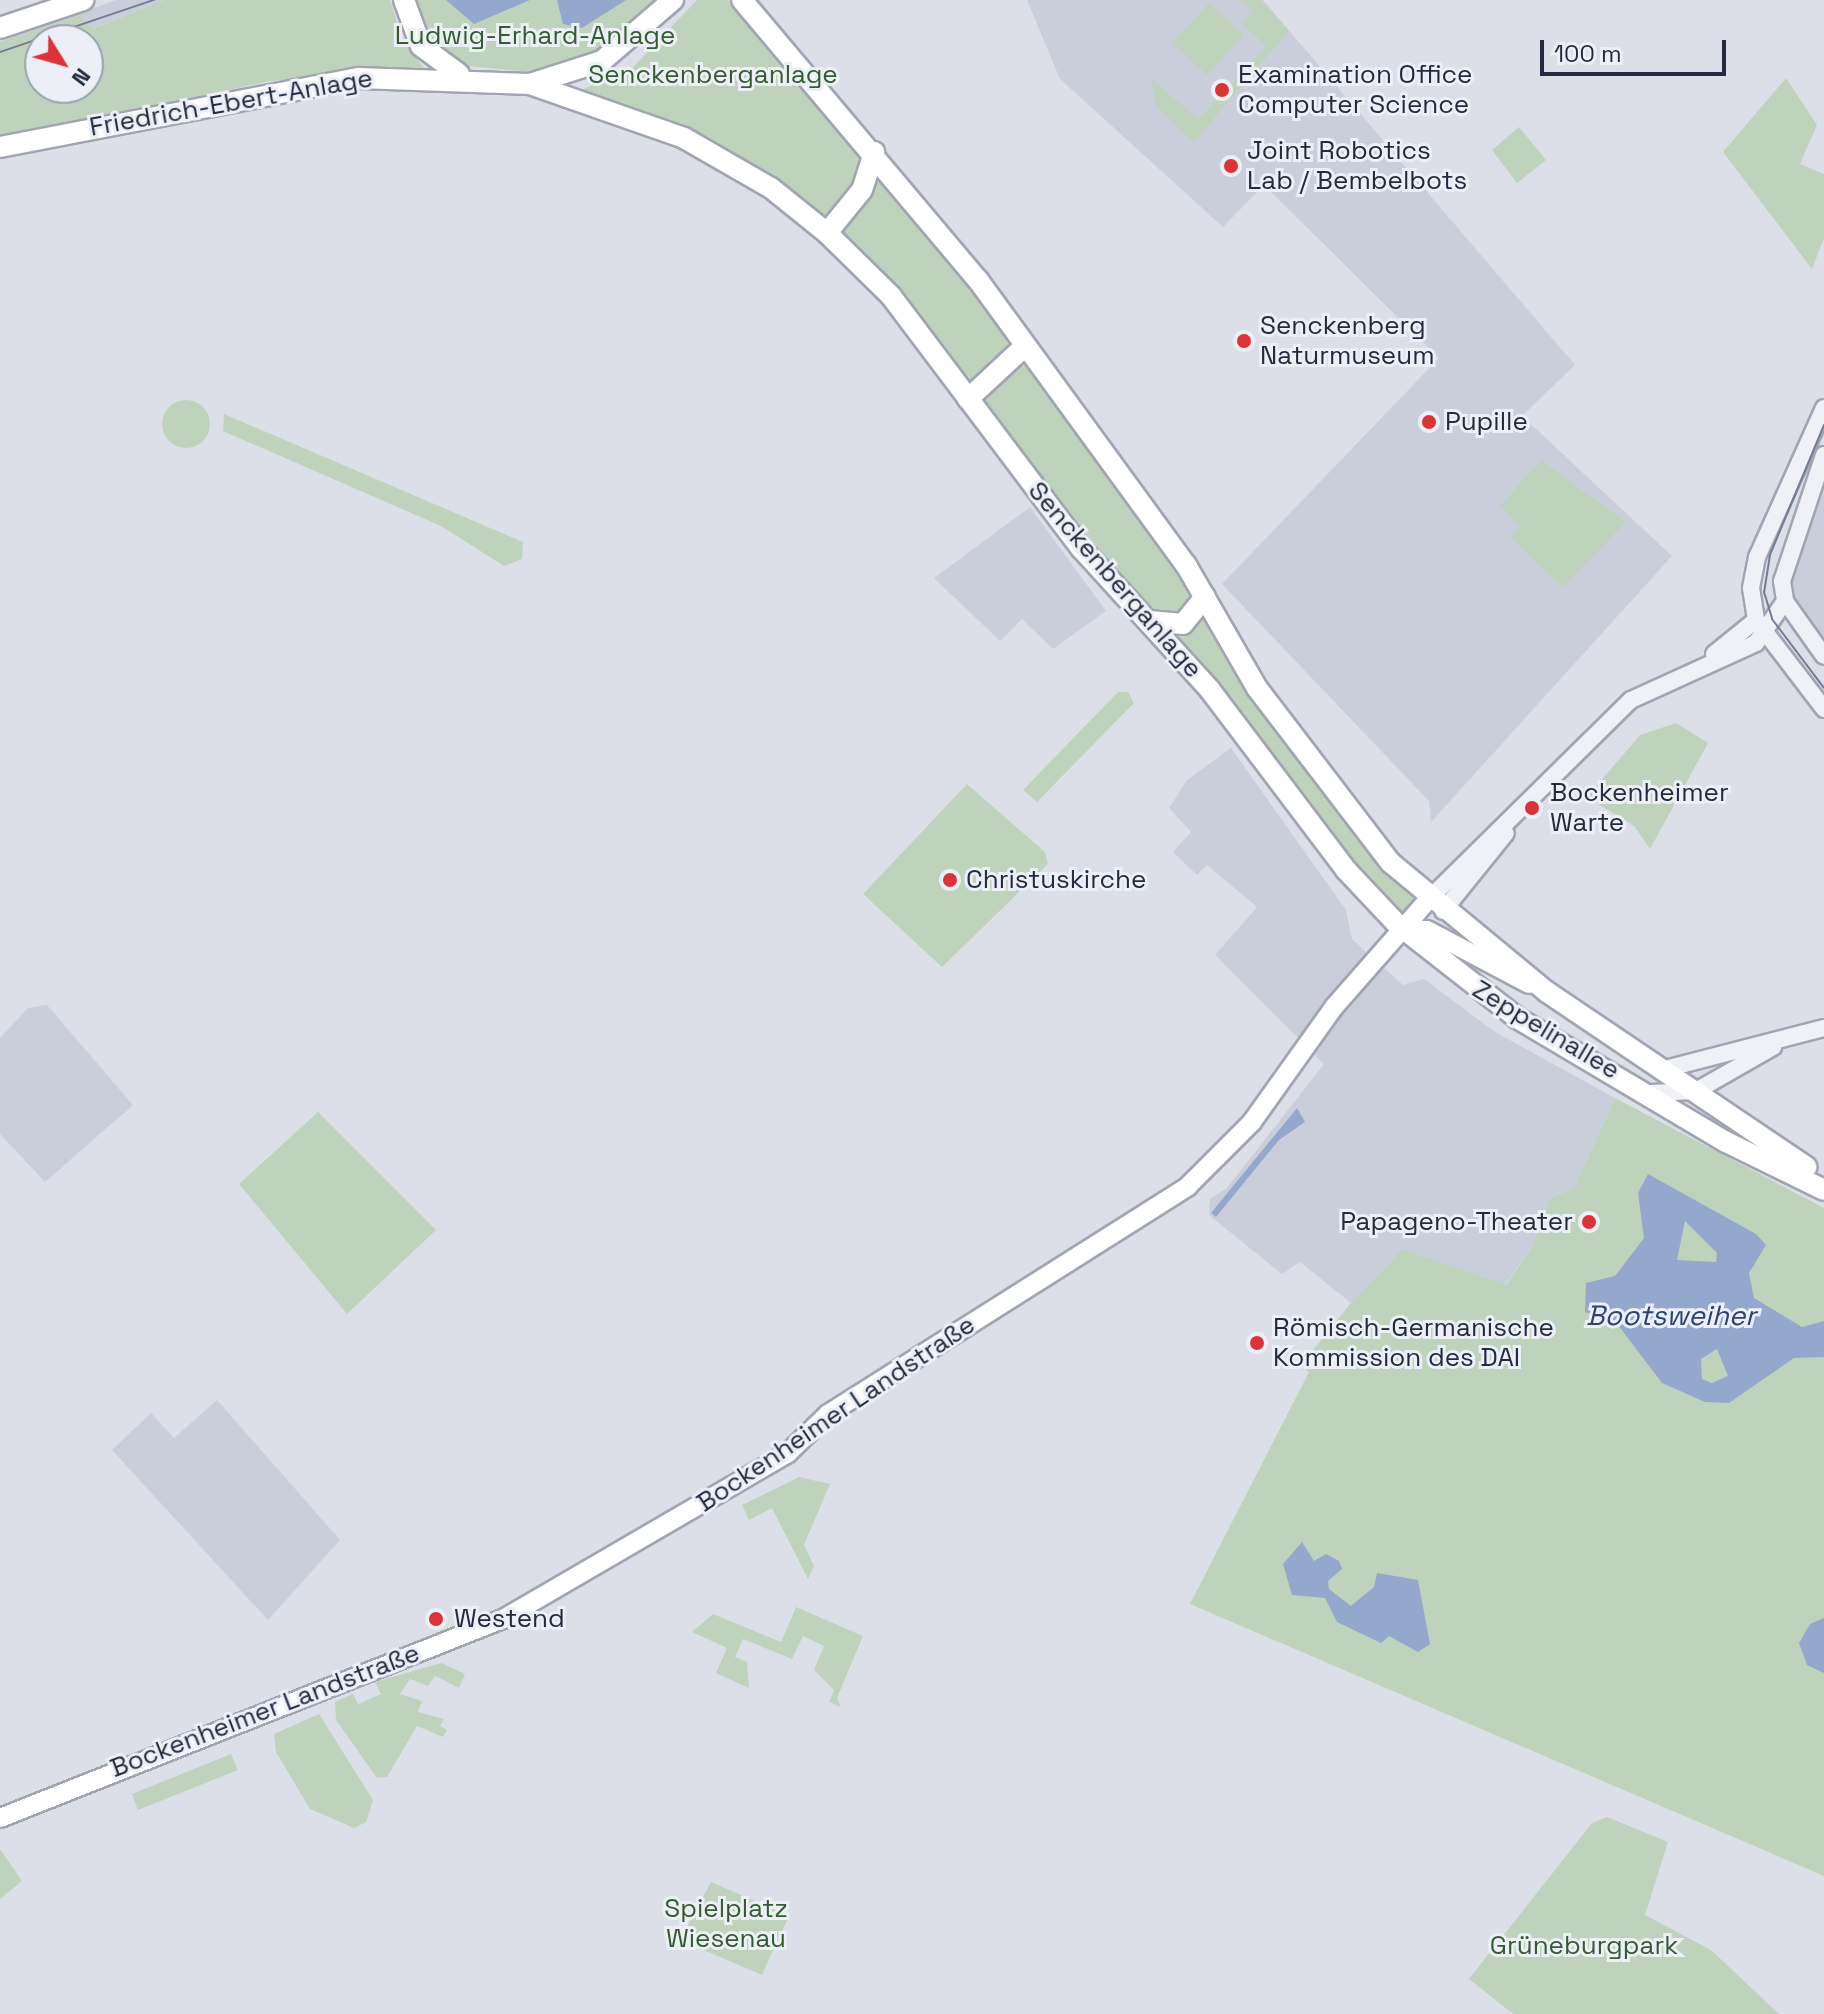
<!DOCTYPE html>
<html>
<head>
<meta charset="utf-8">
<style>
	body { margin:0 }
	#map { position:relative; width:1824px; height:2014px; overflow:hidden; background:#dcdfe8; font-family:"Space Grotesk",sans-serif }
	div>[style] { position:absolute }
	.built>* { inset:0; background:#caceda }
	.green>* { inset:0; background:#bfd3bc }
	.round { border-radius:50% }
	.water>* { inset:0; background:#93a8cc }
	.roads { filter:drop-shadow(2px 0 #a1a5b2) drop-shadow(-2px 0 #a1a5b2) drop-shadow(0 2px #a1a5b2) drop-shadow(0 -2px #a1a5b2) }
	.tertiary>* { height:16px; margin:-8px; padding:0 8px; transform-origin:8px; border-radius:8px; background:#eff1f6 }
	.secondary>* { height:18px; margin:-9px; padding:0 9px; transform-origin:9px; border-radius:9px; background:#fff }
	.primary>* { height:20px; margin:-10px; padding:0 10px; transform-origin:10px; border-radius:10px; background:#fff }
	.tram>* { height:2px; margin:-1px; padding:0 1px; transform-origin:1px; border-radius:1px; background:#747c93 }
	.dots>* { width:22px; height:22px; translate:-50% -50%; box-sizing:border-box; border:4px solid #eceff6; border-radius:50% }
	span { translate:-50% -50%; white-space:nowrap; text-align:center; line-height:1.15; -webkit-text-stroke:6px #eceff6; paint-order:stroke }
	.park-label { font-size:26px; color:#335d30 }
	.poi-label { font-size:26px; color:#242b40 }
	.left { translate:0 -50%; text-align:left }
	.right { translate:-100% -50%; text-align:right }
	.street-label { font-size:26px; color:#242b40 }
	.water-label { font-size:28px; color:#2b4478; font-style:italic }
	.north { position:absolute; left:24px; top:24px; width:80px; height:80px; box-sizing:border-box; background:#eceff6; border:2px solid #9ca1ad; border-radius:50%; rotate:127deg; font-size:22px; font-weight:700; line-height:32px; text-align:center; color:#242b40 }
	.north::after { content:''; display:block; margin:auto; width:28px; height:36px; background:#db3337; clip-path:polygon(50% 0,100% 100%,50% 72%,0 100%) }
	.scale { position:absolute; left:1540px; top:40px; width:186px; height:36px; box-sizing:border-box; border:4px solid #242b40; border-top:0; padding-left:10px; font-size:24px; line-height:28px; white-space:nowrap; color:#242b40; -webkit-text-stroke:6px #eceff6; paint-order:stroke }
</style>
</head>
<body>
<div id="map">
	<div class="built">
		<i style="clip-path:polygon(116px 0,164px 0,91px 29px,0 42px)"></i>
		<i style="clip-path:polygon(1027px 0,1263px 0,1575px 365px,1522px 416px,1672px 556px,1431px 822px,1429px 801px,1222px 584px,1439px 358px,1264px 185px,1223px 227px,1060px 79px)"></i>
		<i style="clip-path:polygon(1824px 483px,1824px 647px,1789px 601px,1787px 579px)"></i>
		<i style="clip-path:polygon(1030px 507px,1106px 611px,1053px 649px,1022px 619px,1000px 641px,934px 578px)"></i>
		<i style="clip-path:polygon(1231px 748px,1346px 910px,1352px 939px,1403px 985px,1424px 979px,1495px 1032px,1615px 1098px,1574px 1188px,1550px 1198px,1533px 1245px,1505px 1285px,1402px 1249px,1351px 1303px,1300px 1262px,1282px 1274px,1209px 1215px,1210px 1199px,1227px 1188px,1324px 1064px,1215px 955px,1257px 907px,1207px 865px,1197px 875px,1173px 852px,1191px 832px,1169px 808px,1187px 780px)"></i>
		<i style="clip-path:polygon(47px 1005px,133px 1105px,45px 1182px,0 1134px,0 1038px,28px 1008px)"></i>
		<i style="clip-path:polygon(217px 1400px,340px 1540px,268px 1620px,112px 1450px,151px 1413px,174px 1438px)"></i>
	</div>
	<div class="green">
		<i style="clip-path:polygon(evenodd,164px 0,390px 0,403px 41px,424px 68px,270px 81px,0 139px,0 42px,79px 16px,92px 29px,164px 0,40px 40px,88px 40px,88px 88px,40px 88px,40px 40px)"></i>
		<i style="clip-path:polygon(410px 0,660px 0,592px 56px,533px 72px,457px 65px,428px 43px)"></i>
		<i style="clip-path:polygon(697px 0,728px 0,862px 156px,860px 174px,825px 218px,748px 161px,673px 122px,582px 90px,605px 79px,618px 83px)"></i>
		<i style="clip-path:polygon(1240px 0,1260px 0,1289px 31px,1194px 142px,1156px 107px,1151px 78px,1198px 119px,1266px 46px,1242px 23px,1253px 12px)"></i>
		<i style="clip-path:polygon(1209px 3px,1244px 35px,1207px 75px,1172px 43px)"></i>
		<i style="clip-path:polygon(1786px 78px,1817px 125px,1800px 164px,1824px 174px,1824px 238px,1812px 269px,1723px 152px)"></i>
		<i style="clip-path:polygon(1519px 127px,1546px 160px,1517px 183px,1492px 150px)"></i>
		<i style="clip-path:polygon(881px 174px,1010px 336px,1009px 346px,972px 381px,840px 233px)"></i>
		<i style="clip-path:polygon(1018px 365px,1032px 367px,1171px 554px,1196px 597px,1170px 622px,1146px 608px,981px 400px)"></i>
		<i class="round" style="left:162px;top:400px;width:48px;height:48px"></i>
		<i style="clip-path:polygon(224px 414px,523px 542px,522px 559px,504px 566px,441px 526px,223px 431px)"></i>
		<i style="clip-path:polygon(1541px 460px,1626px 522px,1563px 587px,1510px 537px,1520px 526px,1500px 506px)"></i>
		<i style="clip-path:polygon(1205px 609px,1415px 897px,1403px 912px,1347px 857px,1171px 634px)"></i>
		<i style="clip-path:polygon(1118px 692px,1128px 692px,1134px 703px,1037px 802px,1023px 790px)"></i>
		<i style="clip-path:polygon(1676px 723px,1708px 743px,1650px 849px,1634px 826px,1587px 797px,1640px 735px)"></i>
		<i style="clip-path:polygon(967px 784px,1045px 852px,1048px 864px,942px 967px,863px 894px)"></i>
		<i style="clip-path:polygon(1615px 1098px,1824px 1208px,1824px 1876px,1190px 1604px,1309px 1372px,1301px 1365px,1351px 1303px,1402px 1249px,1506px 1285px,1533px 1245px,1550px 1198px,1574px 1188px)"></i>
		<i style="clip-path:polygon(318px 1112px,436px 1230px,347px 1314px,239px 1184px)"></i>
		<i style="clip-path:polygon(799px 1477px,830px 1484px,804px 1545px,814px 1566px,808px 1579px,772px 1508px,749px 1520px,742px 1505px)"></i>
		<i style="clip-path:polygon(796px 1607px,863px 1636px,837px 1698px,841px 1707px,829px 1702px,834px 1690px,814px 1670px,824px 1646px,803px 1636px,792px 1659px,743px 1639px,735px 1657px,747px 1662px,749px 1688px,716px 1673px,727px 1648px,692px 1632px,713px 1614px,781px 1642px)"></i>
		<i style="clip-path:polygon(441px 1663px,465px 1674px,459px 1688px,435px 1676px,428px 1686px,410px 1679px,400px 1694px,422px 1701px,418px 1712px,444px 1719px,440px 1726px,447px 1730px,443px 1737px,417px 1726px,387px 1777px,377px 1778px,336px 1720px,335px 1702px,353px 1694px,358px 1704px,381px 1694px,375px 1682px)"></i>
		<i style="clip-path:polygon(319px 1714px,373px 1800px,366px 1822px,354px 1828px,310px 1809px,276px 1752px,274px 1734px)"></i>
		<i style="clip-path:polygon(231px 1754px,238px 1770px,138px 1810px,132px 1794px)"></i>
		<i style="clip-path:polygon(1607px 1817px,1668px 1842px,1645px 1915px,1711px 1950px,1779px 2014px,1513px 2014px,1469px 1979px,1592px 1823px)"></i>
		<i style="clip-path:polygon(0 1849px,22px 1881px,0 1899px)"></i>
		<i style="clip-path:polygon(711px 1882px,789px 1916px,762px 1975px,680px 1940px)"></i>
	</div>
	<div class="water">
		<i style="clip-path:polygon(446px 0,530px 0,474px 24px)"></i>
		<i style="clip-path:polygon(557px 0,626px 0,582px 28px,563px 24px)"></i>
		<i style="clip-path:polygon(1297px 1108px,1305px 1122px,1279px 1140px,1216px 1217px,1211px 1213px)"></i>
		<i style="clip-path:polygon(evenodd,1648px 1174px,1756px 1234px,1766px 1245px,1749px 1273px,1754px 1298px,1802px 1327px,1824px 1321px,1824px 1357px,1794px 1358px,1729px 1403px,1705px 1402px,1662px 1383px,1615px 1321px,1585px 1312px,1586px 1283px,1615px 1276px,1644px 1238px,1638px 1193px,1648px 1174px,1685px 1221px,1717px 1253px,1716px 1262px,1677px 1260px,1685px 1221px,1648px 1174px,1717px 1349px,1728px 1376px,1712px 1383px,1702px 1379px,1701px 1359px,1717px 1349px)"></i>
		<i style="clip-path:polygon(1302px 1542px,1314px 1561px,1326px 1554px,1339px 1561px,1342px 1569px,1328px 1581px,1329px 1589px,1351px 1606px,1374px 1587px,1377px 1573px,1418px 1580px,1430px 1644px,1418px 1652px,1389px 1636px,1381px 1643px,1337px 1622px,1325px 1598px,1292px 1595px,1283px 1564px)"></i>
		<i style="clip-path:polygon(1824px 1618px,1824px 1673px,1807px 1665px,1799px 1643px,1810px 1624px)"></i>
	</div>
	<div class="roads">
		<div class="tertiary">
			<i style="left:1824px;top:408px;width:163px;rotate:114.2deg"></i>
			<i style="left:1757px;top:557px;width:32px;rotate:101deg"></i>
			<i style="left:1751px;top:588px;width:32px;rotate:81deg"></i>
			<i style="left:1756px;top:620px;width:112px;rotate:52.6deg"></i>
			<i style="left:1824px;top:455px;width:133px;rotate:108.4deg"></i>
			<i style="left:1782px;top:581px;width:20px;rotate:81deg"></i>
			<i style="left:1785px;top:601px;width:67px;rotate:54.7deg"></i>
			<i style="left:1714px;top:654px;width:54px;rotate:-39deg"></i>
			<i style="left:1428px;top:900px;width:285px;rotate:-44.6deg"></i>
			<i style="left:1631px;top:700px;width:137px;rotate:-24.5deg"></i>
			<i style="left:1756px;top:643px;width:51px;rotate:-55.4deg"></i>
			<i style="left:1443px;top:911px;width:100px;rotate:-51.1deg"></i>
			<i style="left:1665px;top:1069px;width:164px;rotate:-14.5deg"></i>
			<i style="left:1651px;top:1093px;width:45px;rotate:-2.5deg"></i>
			<i style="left:1696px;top:1091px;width:89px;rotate:-29.7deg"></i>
		</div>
		<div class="secondary">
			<i style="left:1402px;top:928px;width:25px;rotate:5deg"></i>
			<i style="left:1427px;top:930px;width:115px;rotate:27.9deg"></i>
			<i style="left:0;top:1818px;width:541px;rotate:-21.59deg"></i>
			<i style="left:503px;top:1619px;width:328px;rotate:-30.2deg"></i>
			<i style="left:787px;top:1454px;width:57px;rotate:-44.3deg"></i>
			<i style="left:828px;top:1414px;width:426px;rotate:-32.3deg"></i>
			<i style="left:1188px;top:1186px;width:91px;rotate:-45deg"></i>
			<i style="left:1252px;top:1122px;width:141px;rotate:-54.5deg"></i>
			<i style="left:1334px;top:1007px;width:142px;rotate:-48.7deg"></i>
		</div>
		<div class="primary">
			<i style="left:404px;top:0;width:49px;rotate:69.7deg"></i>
			<i style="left:421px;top:46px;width:47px;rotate:36.4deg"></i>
			<i style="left:742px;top:0;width:366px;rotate:49.9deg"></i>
			<i style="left:978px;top:280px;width:353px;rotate:53.9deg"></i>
			<i style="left:1186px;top:565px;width:142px;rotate:60deg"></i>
			<i style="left:1257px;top:688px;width:220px;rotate:52.6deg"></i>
			<i style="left:1391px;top:863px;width:202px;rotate:39.6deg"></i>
			<i style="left:1547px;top:992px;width:313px;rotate:34deg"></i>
			<i style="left:0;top:28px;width:88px;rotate:-18.6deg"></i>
			<i style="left:530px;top:84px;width:163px;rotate:19.3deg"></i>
			<i style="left:684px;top:138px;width:100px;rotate:29.9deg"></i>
			<i style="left:771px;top:188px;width:72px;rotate:38.8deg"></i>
			<i style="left:827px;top:233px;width:90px;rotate:44.5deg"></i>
			<i style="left:891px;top:296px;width:316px;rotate:53deg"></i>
			<i style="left:1081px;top:548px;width:192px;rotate:47.7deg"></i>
			<i style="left:1210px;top:690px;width:226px;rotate:52.9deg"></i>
			<i style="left:1346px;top:870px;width:73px;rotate:46.7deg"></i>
			<i style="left:1396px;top:923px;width:154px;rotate:38.1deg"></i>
			<i style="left:1517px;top:1018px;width:243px;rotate:30.7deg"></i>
			<i style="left:1726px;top:1142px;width:109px;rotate:26.1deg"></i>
			<i style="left:0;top:147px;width:365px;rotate:-10.9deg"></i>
			<i style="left:358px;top:78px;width:172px;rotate:2deg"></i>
			<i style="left:530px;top:84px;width:76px;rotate:-17.7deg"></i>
			<i style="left:602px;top:61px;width:94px;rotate:-40.7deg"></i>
			<i style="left:827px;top:233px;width:55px;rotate:-50.9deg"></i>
			<i style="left:862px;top:190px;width:40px;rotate:-72deg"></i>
			<i style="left:968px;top:399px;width:78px;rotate:-42.9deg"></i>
			<i style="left:1149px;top:621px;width:34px;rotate:5deg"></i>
			<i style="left:1183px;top:624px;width:35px;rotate:-51deg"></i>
		</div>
	</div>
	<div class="tram">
		<i style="left:0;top:52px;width:163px;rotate:-18.7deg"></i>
		<i style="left:1824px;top:425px;width:141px;rotate:112.6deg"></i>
		<i style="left:1770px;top:555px;width:37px;rotate:99deg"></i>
		<i style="left:1764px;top:592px;width:28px;rotate:73deg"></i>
		<i style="left:1772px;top:619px;width:86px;rotate:53deg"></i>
	</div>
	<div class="dots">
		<i style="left:1222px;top:90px;background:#db3337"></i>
		<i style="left:1231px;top:166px;background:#db3337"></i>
		<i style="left:1244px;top:341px;background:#db3337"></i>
		<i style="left:1429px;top:422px;background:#db3337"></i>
		<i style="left:1532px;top:808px;background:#db3337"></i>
		<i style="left:950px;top:880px;background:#db3337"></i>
		<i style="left:1589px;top:1222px;background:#db3337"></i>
		<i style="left:1257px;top:1343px;background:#db3337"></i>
		<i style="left:436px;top:1619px;background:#db3337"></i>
	</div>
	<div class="park-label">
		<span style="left:535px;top:36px">Ludwig-Erhard-Anlage</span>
		<span style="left:713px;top:75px">Senckenberganlage</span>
		<span style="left:726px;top:1924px">Spielplatz<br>Wiesenau</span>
		<span style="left:1584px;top:1946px">Grüneburgpark</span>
	</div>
	<div class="poi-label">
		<span class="left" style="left:1238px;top:90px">Examination Office<br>Computer Science</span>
		<span class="left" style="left:1247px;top:166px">Joint Robotics<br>Lab / Bembelbots</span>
		<span class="left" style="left:1260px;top:341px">Senckenberg<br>Naturmuseum</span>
		<span class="left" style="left:1445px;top:422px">Pupille</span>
		<span class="left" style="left:1550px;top:808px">Bockenheimer<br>Warte</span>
		<span class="left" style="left:966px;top:880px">Christuskirche</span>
		<span class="right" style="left:1573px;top:1222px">Papageno-Theater</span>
		<span class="left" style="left:1273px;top:1343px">Römisch-Germanische<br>Kommission des DAI</span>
		<span class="left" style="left:454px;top:1619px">Westend</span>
	</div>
	<div class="street-label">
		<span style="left:231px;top:103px;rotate:-10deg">Friedrich-Ebert-Anlage</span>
		<span style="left:1115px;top:580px;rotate:49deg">Senckenberganlage</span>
		<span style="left:1546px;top:1030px;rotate:31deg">Zeppelinallee</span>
		<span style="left:836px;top:1414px;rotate:-34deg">Bockenheimer Landstraße</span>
		<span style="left:265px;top:1711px;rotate:-21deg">Bockenheimer Landstraße</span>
	</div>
	<div class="water-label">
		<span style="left:1671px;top:1315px">Bootsweiher</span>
	</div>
	<div class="north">N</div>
	<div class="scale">100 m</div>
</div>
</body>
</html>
